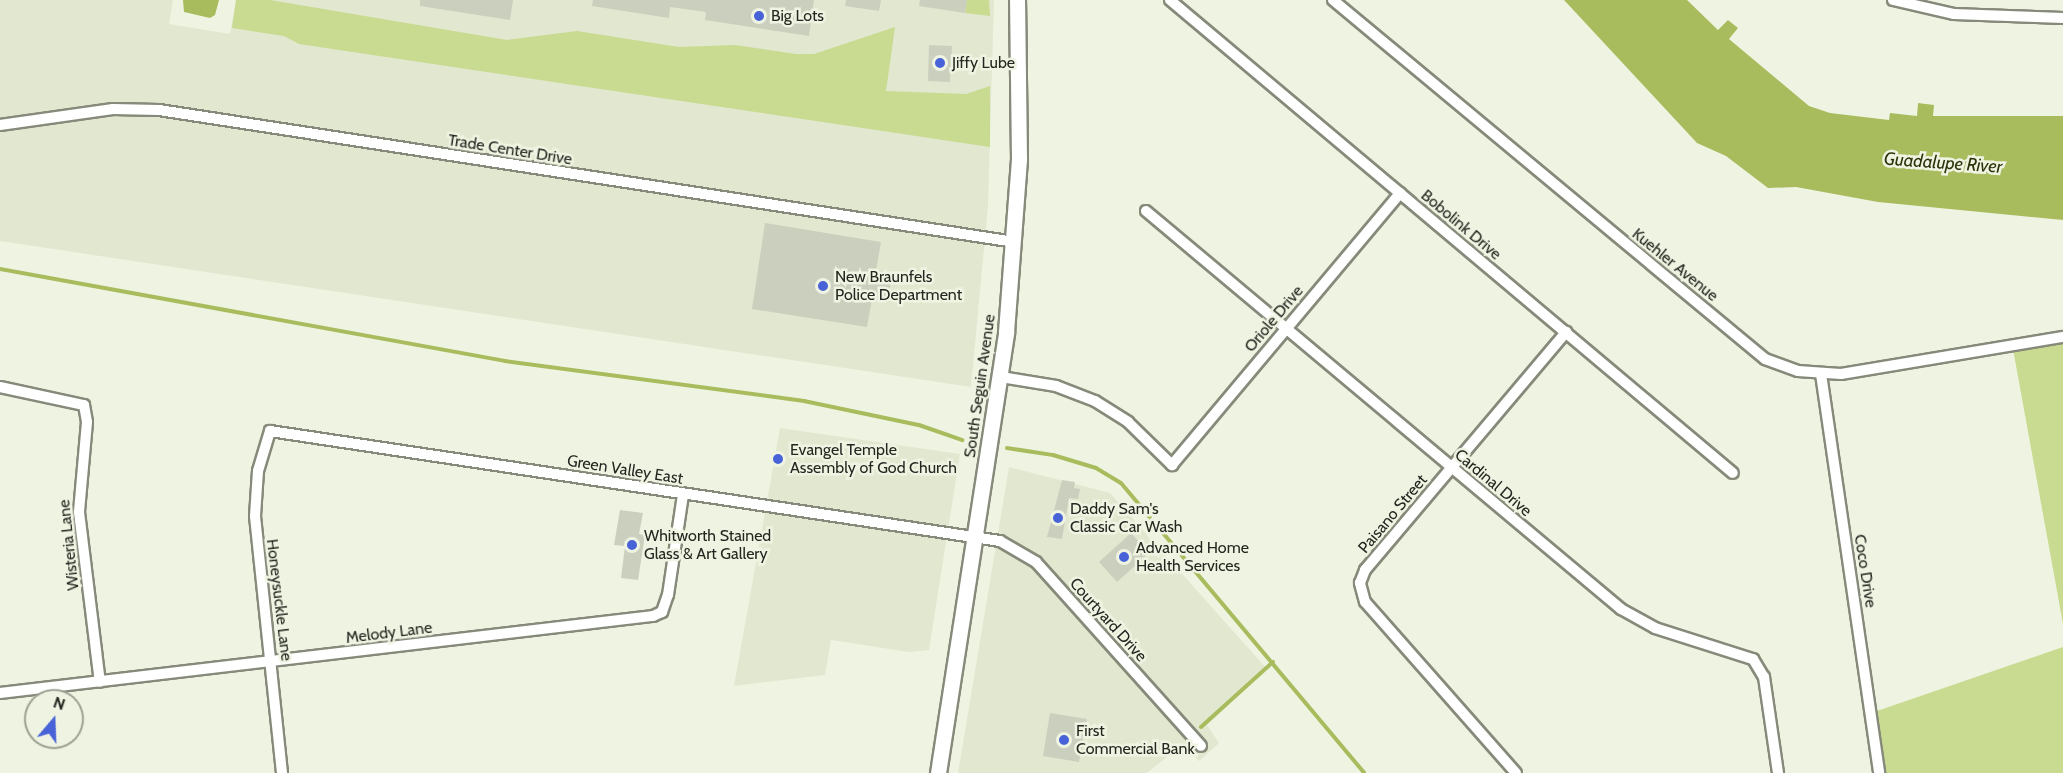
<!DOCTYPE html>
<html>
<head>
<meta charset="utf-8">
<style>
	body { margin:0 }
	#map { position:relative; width:2063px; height:773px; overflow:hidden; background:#eff4e2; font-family:Cabin,sans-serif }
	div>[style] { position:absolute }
	.built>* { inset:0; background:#e1e8cf }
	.green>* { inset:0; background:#c9da91 }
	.water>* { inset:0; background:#a8bc5e }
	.stream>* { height:4px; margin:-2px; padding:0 2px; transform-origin:2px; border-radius:2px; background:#a8bc5e }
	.building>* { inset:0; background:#cacfbe }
	.roads { filter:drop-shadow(2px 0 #868a7a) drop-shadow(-2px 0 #868a7a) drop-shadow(0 2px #868a7a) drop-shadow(0 -2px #868a7a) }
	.minor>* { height:10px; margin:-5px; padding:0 5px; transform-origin:5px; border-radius:5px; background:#fff }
	.secondary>* { height:15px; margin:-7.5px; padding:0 7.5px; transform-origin:7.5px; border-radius:7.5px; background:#fff }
	.dots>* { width:16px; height:16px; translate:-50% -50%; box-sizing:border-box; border:3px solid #eff4e2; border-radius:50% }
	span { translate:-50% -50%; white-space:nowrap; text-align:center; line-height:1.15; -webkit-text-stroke:5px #eff4e2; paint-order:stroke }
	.poi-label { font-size:16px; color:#242620 }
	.left { translate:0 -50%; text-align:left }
	.street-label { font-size:16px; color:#242620 }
	.water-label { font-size:18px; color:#2c330a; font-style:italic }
	.north { position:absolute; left:24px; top:689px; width:60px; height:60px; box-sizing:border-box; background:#eff4e2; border:2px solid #9ea294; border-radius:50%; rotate:19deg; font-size:16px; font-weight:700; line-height:24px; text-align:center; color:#242620 }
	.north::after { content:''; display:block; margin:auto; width:21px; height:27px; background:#4763d7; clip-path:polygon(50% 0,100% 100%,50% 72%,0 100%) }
</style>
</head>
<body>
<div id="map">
	<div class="built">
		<i style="clip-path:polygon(0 0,173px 0,169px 24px,230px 34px,236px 0,994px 0,988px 206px,971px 387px,0 241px)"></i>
		<i style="clip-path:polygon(780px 428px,960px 454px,929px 650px,909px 652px,831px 640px,825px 675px,734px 686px)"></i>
		<i style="clip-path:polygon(1009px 467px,1110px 493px,1267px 669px,1207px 725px,1219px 743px,1199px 761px,1183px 744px,1147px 773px,958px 773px)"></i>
	</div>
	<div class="green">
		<i style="clip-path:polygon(236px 0,270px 0,507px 40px,577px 31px,679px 47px,735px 45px,796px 54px,814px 54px,895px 27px,886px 91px,966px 94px,990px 86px,990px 147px,299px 44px,284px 36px,232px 28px)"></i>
		<i style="clip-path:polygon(967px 0,989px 0,990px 16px,965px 13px)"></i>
		<i style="clip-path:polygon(2063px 341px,2063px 624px,2013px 349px)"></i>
		<i style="clip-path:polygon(2063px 647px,2063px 773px,1886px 773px,1877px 711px)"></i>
	</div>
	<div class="water">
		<i style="clip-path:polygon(183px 0,219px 0,215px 15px,210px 18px,184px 12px)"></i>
		<i style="clip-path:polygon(1564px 0,1687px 0,1718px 30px,1728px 20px,1738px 28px,1729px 39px,1809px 106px,1830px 113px,1889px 120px,1890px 113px,1917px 116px,1918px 103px,1934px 105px,1933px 116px,2063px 116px,2063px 220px,1878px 202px,1796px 187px,1768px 188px,1726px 156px,1697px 143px)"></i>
	</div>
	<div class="stream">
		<i style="left:0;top:269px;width:513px;rotate:10.32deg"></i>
		<i style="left:505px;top:361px;width:302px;rotate:7.6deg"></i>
		<i style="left:804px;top:401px;width:117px;rotate:11.8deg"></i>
		<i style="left:919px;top:425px;width:46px;rotate:19.2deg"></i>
		<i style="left:1007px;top:448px;width:47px;rotate:8.7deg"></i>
		<i style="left:1053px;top:455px;width:45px;rotate:16.8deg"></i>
		<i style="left:1096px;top:468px;width:29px;rotate:31deg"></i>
		<i style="left:1121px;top:483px;width:378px;rotate:50deg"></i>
		<i style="left:1201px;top:727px;width:97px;rotate:-42.1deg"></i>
	</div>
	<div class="building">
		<i style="clip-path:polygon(420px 0,513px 0,510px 20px,420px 6px)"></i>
		<i style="clip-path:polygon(593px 0,814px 0,809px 36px,705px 20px,706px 12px,670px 7px,669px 18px,592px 6px)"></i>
		<i style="clip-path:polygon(846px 0,881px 0,879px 11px,845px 6px)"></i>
		<i style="clip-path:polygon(920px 0,967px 0,965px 13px,919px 6px)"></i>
		<i style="clip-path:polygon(929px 45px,952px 46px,950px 82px,928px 81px)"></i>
		<i style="clip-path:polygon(765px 223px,881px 242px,876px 270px,892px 273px,888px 302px,872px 299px,867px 327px,752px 309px)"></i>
		<i style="clip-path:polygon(1062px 480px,1075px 482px,1074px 488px,1080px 489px,1078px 499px,1069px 498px,1062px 539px,1047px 537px)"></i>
		<i style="clip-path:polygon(620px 510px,643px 513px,639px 534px,645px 535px,638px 580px,621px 578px,625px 546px,614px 545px)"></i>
		<i style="clip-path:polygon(1131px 533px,1149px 553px,1117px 582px,1099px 562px)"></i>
		<i style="clip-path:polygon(1050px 713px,1087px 719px,1079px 762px,1043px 756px)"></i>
	</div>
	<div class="roads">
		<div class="minor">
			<i style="left:1170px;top:0;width:735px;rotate:40.04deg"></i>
			<i style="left:1333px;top:0;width:562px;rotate:39.73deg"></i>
			<i style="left:1765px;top:359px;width:35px;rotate:20deg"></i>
			<i style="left:1798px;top:371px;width:43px;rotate:4deg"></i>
			<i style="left:1841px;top:374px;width:225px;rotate:-9.5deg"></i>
			<i style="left:1893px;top:0;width:63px;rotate:12.9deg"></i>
			<i style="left:1954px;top:14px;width:109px;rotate:2.1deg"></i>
			<i style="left:0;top:125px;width:114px;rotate:-8.1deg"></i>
			<i style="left:113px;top:109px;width:46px;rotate:1.2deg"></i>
			<i style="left:159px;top:110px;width:866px;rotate:8.77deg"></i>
			<i style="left:1146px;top:211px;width:620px;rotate:39.96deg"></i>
			<i style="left:1621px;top:609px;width:39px;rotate:29deg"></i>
			<i style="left:1655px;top:628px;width:103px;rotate:17.6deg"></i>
			<i style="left:1753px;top:659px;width:21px;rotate:59deg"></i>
			<i style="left:1764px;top:677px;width:97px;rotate:81.7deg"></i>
			<i style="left:1821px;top:374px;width:403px;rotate:81.7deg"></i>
			<i style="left:1001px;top:377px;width:56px;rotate:9.3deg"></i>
			<i style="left:1056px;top:386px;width:42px;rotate:21deg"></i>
			<i style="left:1095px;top:401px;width:39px;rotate:32deg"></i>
			<i style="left:1128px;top:422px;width:62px;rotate:44.3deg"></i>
			<i style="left:1172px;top:465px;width:355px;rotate:-50deg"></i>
			<i style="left:0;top:387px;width:86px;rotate:12.1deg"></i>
			<i style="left:84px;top:405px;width:17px;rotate:80deg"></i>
			<i style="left:87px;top:422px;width:90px;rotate:95.1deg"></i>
			<i style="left:79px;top:512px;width:171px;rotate:83deg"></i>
			<i style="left:0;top:693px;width:658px;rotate:-6.73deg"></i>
			<i style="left:653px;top:616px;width:10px;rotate:-24deg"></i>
			<i style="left:662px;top:612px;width:18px;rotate:-71deg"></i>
			<i style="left:668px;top:595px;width:101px;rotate:-81.5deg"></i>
			<i style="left:282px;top:773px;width:258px;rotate:-96deg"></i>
			<i style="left:255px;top:516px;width:45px;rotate:-86.2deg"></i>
			<i style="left:258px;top:471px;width:42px;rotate:-73.3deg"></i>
			<i style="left:270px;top:431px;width:738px;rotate:8.57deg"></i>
			<i style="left:1000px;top:541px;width:42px;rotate:30.3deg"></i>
			<i style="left:1036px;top:562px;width:247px;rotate:48.1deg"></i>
			<i style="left:1516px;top:773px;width:228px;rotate:-131.4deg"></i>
			<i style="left:1365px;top:602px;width:20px;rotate:-105deg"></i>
			<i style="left:1360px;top:583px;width:14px;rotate:-69deg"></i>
			<i style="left:1365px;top:570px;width:312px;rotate:-49.8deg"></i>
		</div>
		<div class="secondary">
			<i style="left:938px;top:773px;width:446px;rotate:-81.2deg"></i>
			<i style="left:1006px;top:332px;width:172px;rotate:-85.7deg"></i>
			<i style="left:1019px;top:160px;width:160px;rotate:-90.7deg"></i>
		</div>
	</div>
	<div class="dots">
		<i style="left:759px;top:16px;background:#4763d7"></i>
		<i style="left:940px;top:63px;background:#4763d7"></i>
		<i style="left:823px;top:286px;background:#4763d7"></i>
		<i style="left:778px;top:459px;background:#4763d7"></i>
		<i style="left:1058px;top:518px;background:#4763d7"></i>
		<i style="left:632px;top:545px;background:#4763d7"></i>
		<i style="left:1124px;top:557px;background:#4763d7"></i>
		<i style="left:1064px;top:740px;background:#4763d7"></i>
	</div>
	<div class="poi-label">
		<span class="left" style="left:771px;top:16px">Big Lots</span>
		<span class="left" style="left:952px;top:63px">Jiffy Lube</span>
		<span class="left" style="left:835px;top:286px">New Braunfels<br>Police Department</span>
		<span class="left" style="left:790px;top:459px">Evangel Temple<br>Assembly of God Church</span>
		<span class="left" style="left:1070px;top:518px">Daddy Sam's<br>Classic Car Wash</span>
		<span class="left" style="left:644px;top:545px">Whitworth Stained<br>Glass &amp; Art Gallery</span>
		<span class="left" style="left:1136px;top:557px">Advanced Home<br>Health Services</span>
		<span class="left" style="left:1076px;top:740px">First<br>Commercial Bank</span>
	</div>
	<div class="street-label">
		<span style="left:510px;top:150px;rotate:9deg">Trade Center Drive</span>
		<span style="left:1461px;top:225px;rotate:40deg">Bobolink Drive</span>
		<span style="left:1675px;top:265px;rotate:39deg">Kuehler Avenue</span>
		<span style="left:1274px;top:319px;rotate:-50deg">Oriole Drive</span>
		<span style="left:980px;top:386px;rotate:-82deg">South Seguin Avenue</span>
		<span style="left:625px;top:470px;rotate:9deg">Green Valley East</span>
		<span style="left:1493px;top:483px;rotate:40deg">Cardinal Drive</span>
		<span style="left:1393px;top:514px;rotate:-50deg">Paisano Street</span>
		<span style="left:69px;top:545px;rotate:-96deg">Wisteria Lane</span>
		<span style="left:1865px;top:571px;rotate:81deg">Coco Drive</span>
		<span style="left:279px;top:600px;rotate:83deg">Honeysuckle Lane</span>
		<span style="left:1108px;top:620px;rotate:48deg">Courtyard Drive</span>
		<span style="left:389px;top:633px;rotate:-7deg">Melody Lane</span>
	</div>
	<div class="water-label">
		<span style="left:1943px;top:163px;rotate:4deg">Guadalupe River</span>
	</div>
	<div class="north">N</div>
</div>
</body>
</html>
